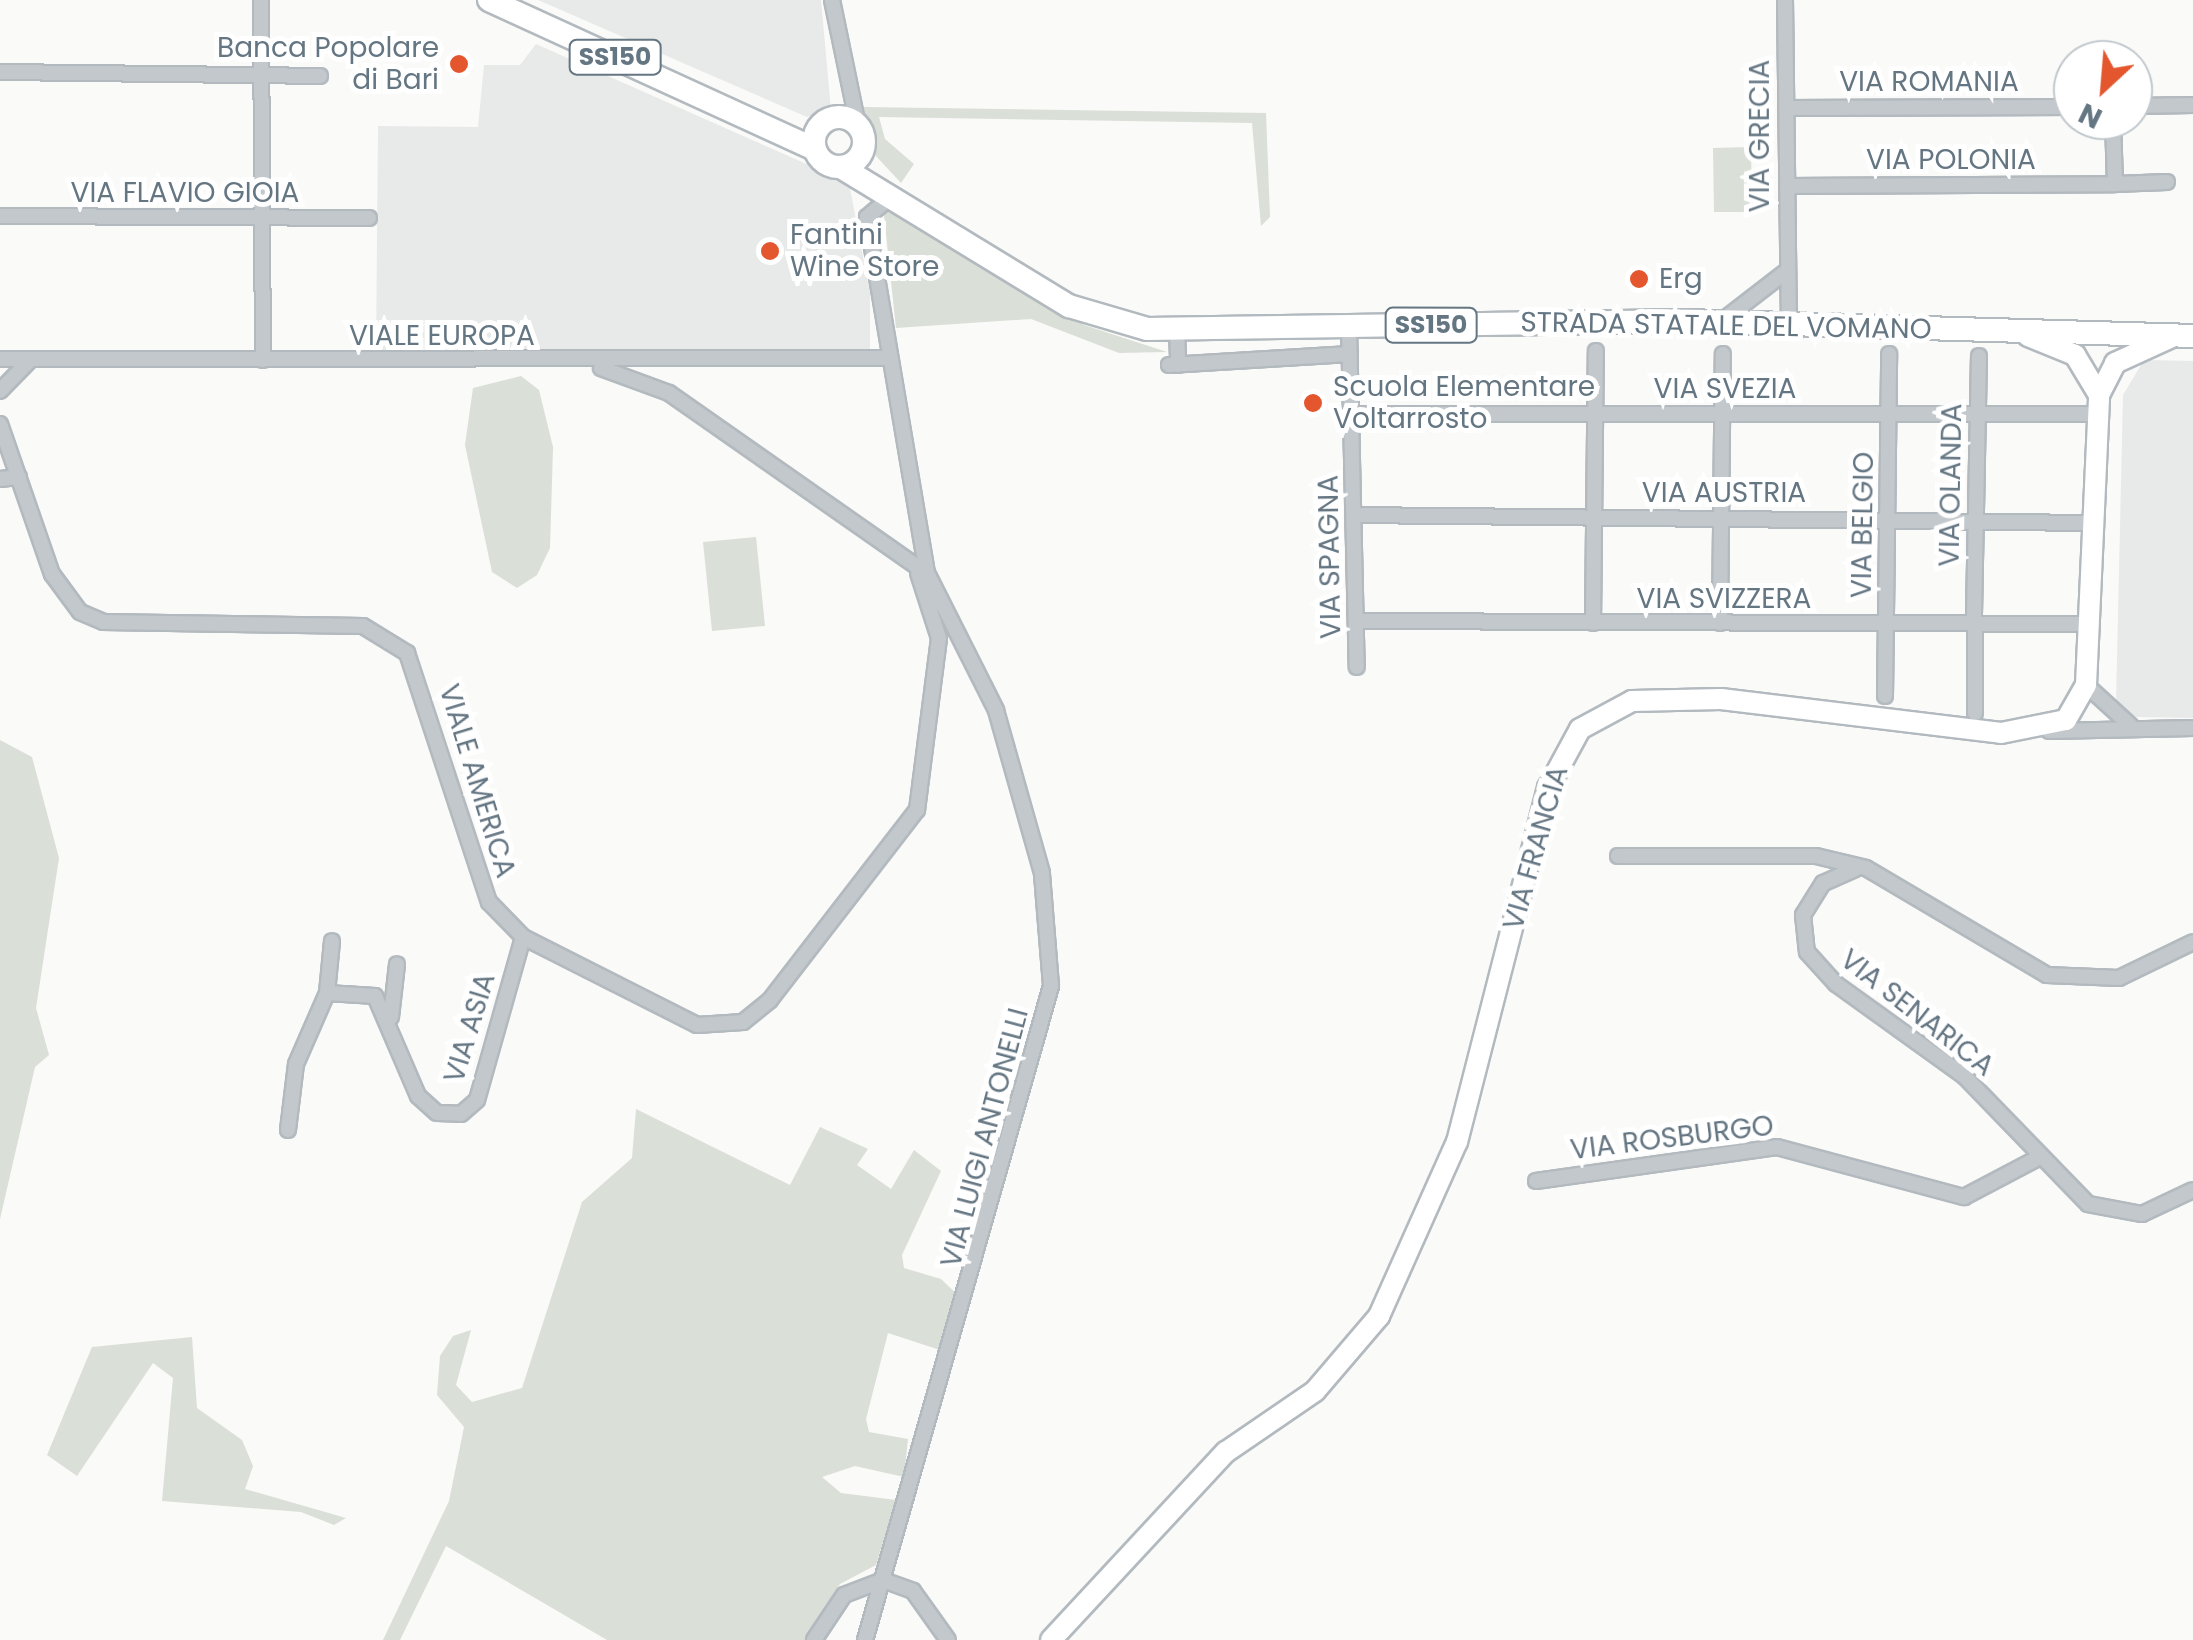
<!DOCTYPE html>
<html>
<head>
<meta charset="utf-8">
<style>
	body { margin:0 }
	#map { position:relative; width:2193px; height:1640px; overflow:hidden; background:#fafaf8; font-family:Poppins,sans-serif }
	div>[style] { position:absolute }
	.built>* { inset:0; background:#e8e9e9 }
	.green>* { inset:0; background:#dadfd7 }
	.roads { filter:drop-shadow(2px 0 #b3babf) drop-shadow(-2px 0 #b3babf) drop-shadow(0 2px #b3babf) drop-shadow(0 -2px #b3babf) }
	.minor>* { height:14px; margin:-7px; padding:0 7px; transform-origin:7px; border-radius:7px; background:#c3c8cc }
	.secondary>* { height:20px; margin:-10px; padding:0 10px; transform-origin:10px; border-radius:10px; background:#fff }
	.primary>* { height:22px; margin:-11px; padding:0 11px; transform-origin:11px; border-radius:11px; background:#fff }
	.primary>.ring { margin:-11px; padding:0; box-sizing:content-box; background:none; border:22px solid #fff; border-radius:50% }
	.dots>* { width:28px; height:28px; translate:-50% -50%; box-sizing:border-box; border:5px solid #fff; border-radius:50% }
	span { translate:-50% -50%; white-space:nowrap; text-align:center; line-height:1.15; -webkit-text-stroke:10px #fff; paint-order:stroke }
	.shield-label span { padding:2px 8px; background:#fff; border:2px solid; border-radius:8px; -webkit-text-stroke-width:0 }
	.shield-label { font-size:25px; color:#657683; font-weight:700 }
	.poi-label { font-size:28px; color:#657683 }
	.right { translate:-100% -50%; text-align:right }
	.left { translate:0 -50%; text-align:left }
	.street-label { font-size:28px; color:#657683 }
	.north { position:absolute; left:2053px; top:40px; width:100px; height:100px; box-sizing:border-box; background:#fff; border:2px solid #c1c8cd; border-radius:50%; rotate:206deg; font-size:28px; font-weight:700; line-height:40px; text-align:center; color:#657683 }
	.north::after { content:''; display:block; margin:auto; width:35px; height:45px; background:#e4572e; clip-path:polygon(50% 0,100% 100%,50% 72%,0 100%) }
</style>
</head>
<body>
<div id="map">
	<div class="built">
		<i style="clip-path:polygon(538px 0,821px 0,831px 110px,807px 117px)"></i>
		<i style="clip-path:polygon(536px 44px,849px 183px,870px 293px,870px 349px,376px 350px,378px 126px,478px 127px,484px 65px,520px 65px)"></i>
		<i style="clip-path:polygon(2144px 360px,2193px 361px,2193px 718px,2136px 717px,2116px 703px,2123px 395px)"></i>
	</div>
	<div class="green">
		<i style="clip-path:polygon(863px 107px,1266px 113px,1270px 217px,1261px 226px,1252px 123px,879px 117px,885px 139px,914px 164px,901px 183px,875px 155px)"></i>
		<i style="clip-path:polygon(1751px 147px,1752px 212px,1714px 212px,1713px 148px)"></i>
		<i style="clip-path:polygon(883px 206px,1084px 325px,1167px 352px,1119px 353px,1031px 319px,896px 328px)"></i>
		<i style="clip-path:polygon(521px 376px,539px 390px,553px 447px,550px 548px,537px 575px,517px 588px,492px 572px,465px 445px,473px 388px)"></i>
		<i style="clip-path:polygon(756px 537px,765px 626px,712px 631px,703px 542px)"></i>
		<i style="clip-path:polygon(0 740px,32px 757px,59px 858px,36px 1008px,49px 1055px,35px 1067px,0 1219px)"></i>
		<i style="clip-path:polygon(636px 1109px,790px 1185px,820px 1127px,868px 1149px,857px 1165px,891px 1189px,914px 1150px,941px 1171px,902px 1255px,904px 1268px,941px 1279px,961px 1298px,946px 1352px,888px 1333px,866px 1419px,869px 1432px,908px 1439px,904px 1477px,855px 1466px,822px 1477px,841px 1493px,896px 1500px,876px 1565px,840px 1584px,805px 1640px,607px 1640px,446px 1546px,400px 1640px,383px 1640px,449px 1501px,464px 1427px,437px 1395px,440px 1356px,453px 1336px,471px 1330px,456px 1385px,472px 1402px,522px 1388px,582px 1202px,632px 1158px)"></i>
		<i style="clip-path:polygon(192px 1337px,197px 1408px,242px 1440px,253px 1466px,245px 1489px,346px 1518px,334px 1525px,301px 1512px,162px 1501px,173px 1378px,153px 1363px,77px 1476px,47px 1455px,92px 1347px)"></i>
	</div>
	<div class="roads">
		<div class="minor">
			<i style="left:261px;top:0;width:360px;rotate:89.7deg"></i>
			<i style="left:832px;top:0;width:128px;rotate:78.3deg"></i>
			<i style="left:1785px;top:0;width:323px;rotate:89.3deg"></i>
			<i style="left:0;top:72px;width:320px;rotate:0.7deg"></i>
			<i style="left:2133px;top:106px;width:60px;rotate:-1deg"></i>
			<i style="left:1786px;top:108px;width:287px;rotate:-0.2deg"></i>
			<i style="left:2115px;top:184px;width:52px;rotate:-2.2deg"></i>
			<i style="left:1787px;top:186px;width:328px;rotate:-0.3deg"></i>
			<i style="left:2115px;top:184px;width:64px;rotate:-91.8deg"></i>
			<i style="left:0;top:216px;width:369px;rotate:0.3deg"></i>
			<i style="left:1722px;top:321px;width:78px;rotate:-37.7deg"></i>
			<i style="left:1349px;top:327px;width:340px;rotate:88.7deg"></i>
			<i style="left:1177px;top:330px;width:35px;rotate:88deg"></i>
			<i style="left:0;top:359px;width:885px;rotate:-0.06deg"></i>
			<i style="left:1169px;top:365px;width:181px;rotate:-3.5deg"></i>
			<i style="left:601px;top:368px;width:72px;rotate:20.2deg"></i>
			<i style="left:669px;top:393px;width:314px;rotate:35deg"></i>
			<i style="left:0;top:391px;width:43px;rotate:-45.9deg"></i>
			<i style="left:1351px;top:414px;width:747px"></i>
			<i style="left:0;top:424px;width:159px;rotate:70.9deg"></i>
			<i style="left:52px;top:574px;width:47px;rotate:53.6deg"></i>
			<i style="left:80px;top:612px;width:25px;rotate:23deg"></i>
			<i style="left:103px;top:622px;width:260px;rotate:0.9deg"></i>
			<i style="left:363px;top:626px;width:52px;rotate:31.5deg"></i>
			<i style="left:407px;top:653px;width:262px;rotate:71.8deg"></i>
			<i style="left:489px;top:902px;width:49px;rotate:45.8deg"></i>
			<i style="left:523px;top:937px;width:195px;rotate:26.8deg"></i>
			<i style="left:697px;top:1025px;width:46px;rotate:-3.7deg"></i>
			<i style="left:743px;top:1022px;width:35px;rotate:-39deg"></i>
			<i style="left:770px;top:1000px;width:240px;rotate:-52.3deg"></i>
			<i style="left:917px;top:810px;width:173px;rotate:-82.7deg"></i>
			<i style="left:939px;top:638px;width:68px;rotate:-107.9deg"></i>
			<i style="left:0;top:479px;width:19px;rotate:-6deg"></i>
			<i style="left:1354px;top:515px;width:740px;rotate:0.62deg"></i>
			<i style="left:1974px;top:615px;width:259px;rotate:-88.9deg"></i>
			<i style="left:1356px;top:621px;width:736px;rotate:0.23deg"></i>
			<i style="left:1593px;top:623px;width:272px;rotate:-89.4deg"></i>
			<i style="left:1720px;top:623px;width:269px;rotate:-89.4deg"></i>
			<i style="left:2086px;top:685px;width:61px;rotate:42.3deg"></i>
			<i style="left:1885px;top:696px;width:342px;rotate:-89.3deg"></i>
			<i style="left:1975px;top:713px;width:89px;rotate:-90deg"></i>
			<i style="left:2049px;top:731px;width:144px;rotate:-1.2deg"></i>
			<i style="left:1618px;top:856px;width:198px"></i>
			<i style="left:1816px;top:856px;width:51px;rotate:13.5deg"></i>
			<i style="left:1866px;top:868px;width:210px;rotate:30.6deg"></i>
			<i style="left:2047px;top:975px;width:72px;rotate:2.4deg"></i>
			<i style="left:2119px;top:978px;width:82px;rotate:-25.9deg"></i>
			<i style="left:1855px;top:869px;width:35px;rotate:156deg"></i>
			<i style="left:1823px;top:883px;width:38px;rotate:122deg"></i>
			<i style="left:1803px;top:915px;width:37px;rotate:84deg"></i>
			<i style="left:1807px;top:952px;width:43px;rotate:47.8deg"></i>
			<i style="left:1836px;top:984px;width:158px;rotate:35.7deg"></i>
			<i style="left:1964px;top:1076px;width:178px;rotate:45.9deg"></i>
			<i style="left:2088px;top:1204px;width:55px;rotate:10.5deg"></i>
			<i style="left:2142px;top:1214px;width:56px;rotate:-25.2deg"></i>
			<i style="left:327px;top:993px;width:52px;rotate:-84.5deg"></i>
			<i style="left:391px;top:1017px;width:53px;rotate:-83.5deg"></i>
			<i style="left:288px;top:1130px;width:66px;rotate:-83.1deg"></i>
			<i style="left:296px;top:1064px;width:77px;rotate:-66.4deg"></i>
			<i style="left:327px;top:993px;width:48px;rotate:3.6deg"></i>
			<i style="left:375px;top:996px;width:109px;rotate:66.7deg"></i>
			<i style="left:418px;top:1096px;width:25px;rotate:42deg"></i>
			<i style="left:437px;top:1113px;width:24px;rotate:2deg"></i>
			<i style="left:461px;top:1114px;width:21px;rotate:-41deg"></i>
			<i style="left:477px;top:1100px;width:169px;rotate:-74.2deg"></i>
			<i style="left:1536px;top:1181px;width:243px;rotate:-8deg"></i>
			<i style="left:1777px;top:1147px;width:194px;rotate:15deg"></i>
			<i style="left:1964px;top:1197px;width:81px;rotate:-27.8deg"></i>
			<i style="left:814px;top:1640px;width:54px;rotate:-56.3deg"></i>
			<i style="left:844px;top:1595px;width:42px;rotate:-21deg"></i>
			<i style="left:883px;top:1580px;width:32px;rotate:20deg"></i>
			<i style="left:913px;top:1591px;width:60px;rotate:54.5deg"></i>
			<i style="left:865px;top:1640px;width:680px;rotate:-74.12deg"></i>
			<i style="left:1051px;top:986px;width:113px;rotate:-94.6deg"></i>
			<i style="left:1042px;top:873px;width:169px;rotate:-105.8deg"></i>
			<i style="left:996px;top:710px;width:153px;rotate:-116.7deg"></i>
			<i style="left:927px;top:573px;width:361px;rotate:-99.6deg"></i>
			<i style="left:867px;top:217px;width:34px;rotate:-40deg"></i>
		</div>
		<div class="secondary">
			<i style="left:2028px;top:336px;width:51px;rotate:22deg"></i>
			<i style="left:2075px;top:355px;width:47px;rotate:59deg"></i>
			<i style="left:1051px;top:1640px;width:257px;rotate:-47.1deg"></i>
			<i style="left:1226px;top:1452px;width:108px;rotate:-34.4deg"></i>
			<i style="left:1315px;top:1391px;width:99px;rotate:-49.5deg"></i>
			<i style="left:1379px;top:1316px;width:191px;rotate:-65.9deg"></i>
			<i style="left:1457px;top:1142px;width:366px;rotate:-75.6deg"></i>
			<i style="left:1548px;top:788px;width:67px;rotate:-61.5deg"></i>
			<i style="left:1580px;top:729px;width:59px;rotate:-28.3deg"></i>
			<i style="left:1632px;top:701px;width:89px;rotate:-1.3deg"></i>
			<i style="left:1721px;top:699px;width:282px;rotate:6.9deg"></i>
			<i style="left:2001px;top:733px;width:66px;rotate:-11.3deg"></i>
			<i style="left:2066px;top:720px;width:40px;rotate:-60.3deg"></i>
			<i style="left:2086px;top:685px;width:290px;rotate:-87.4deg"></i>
			<i style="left:2099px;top:395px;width:36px;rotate:-63deg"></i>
			<i style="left:2115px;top:363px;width:63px;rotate:-24.5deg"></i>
		</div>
		<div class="primary">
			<i style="left:489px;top:0;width:358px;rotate:24.6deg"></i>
			<i class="ring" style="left:814px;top:117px;width:28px;height:28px"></i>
			<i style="left:841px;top:167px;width:267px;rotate:31.4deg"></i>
			<i style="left:1069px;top:306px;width:81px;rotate:16.4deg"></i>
			<i style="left:1147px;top:329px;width:539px;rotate:-0.85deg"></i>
			<i style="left:1686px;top:321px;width:507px;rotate:1.69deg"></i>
		</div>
	</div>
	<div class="dots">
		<i style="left:459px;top:64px;background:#e4572e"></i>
		<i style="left:770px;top:251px;background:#e4572e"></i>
		<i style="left:1639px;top:279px;background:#e4572e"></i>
		<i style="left:1313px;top:403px;background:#e4572e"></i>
	</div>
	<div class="shield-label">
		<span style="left:615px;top:57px">SS150</span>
		<span style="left:1431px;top:325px">SS150</span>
	</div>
	<div class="poi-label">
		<span class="right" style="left:439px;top:64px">Banca Popolare<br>di Bari</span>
		<span class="left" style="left:790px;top:251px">Fantini<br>Wine Store</span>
		<span class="left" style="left:1659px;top:279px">Erg</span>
		<span class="left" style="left:1333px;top:403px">Scuola Elementare<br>Voltarrosto</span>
	</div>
	<div class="street-label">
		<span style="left:1929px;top:82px">VIA ROMANIA</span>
		<span style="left:1760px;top:136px;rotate:-90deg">VIA GRECIA</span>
		<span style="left:1951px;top:160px">VIA POLONIA</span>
		<span style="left:185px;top:193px">VIA FLAVIO GIOIA</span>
		<span style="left:1726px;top:326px;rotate:1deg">STRADA STATALE DEL VOMANO</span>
		<span style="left:442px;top:336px">VIALE EUROPA</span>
		<span style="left:1725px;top:389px">VIA SVEZIA</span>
		<span style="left:1951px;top:485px;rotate:-89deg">VIA OLANDA</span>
		<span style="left:1724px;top:493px">VIA AUSTRIA</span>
		<span style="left:1863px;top:525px;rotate:-89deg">VIA BELGIO</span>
		<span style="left:1330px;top:557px;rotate:-91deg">VIA SPAGNA</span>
		<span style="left:1724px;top:599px">VIA SVIZZERA</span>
		<span style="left:477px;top:781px;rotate:73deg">VIALE AMERICA</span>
		<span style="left:1536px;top:848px;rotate:-74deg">VIA FRANCIA</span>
		<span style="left:1917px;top:1013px;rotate:38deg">VIA SENARICA</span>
		<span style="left:470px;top:1028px;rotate:-73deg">VIA ASIA</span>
		<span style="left:985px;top:1138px;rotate:-75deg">VIA LUIGI ANTONELLI</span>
		<span style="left:1672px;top:1138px;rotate:-7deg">VIA ROSBURGO</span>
	</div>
	<div class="north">N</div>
</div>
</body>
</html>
